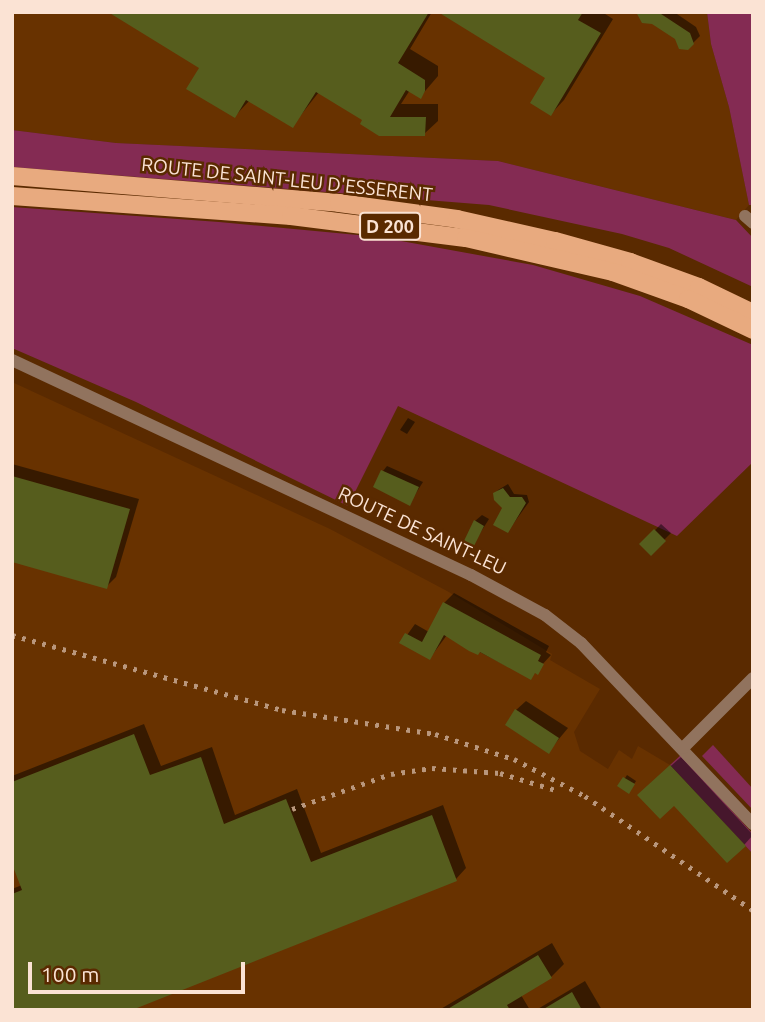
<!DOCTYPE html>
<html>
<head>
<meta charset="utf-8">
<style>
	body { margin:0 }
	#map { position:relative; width:765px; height:1022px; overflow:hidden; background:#5a2a00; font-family:Ubuntu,sans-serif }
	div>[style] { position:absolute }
	.built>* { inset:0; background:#683200 }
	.green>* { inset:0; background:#842b53 }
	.shadow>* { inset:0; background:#0007 }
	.building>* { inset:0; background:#565d1d }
	.street>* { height:12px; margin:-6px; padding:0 6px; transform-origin:6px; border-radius:6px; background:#91735e }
	.primary>* { height:18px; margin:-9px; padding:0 9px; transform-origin:9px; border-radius:9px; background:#e8aa7f }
	.rail>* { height:4.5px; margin-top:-2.25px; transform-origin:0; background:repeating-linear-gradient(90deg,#b9977d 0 3.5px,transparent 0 10.5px) }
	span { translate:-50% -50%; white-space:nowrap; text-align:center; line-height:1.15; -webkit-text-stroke:5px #5a2a00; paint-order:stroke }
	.shield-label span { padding:2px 5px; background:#5a2a00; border:2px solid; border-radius:5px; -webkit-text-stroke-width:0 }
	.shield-label { font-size:18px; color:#fbe3d4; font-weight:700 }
	.street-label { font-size:19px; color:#fbe3d4 }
	.frame { position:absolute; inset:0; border:14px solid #fbe3d4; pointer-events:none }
	.scale { position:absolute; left:28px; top:962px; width:217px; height:32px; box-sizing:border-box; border:4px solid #fbe3d4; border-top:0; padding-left:9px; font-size:21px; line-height:24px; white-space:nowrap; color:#fbe3d4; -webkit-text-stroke:5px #5a2a00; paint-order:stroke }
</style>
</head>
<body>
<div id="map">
	<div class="built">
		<i style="clip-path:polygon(12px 12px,707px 12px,711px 44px,729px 107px,749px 205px,736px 220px,498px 161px,116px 143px,12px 130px)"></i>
		<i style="clip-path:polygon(12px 382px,330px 529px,447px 591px,552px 654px,550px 660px,600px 689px,574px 732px,580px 751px,608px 769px,619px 750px,632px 759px,638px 746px,670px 765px,753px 854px,753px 1010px,12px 1010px)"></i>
	</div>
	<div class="green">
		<i style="clip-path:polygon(707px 12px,753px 12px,753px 205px,749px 205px,729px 107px,711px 44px)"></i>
		<i style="clip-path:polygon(12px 130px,116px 143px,498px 161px,736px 220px,753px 238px,753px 287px,669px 248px,622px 234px,489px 205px,12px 167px)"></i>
		<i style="clip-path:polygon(12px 207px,219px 222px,379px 237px,533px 265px,640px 296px,753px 345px,753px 462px,677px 536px,398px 406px,348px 506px,136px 402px,12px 348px)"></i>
		<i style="clip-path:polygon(713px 745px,753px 789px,753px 810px,702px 756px)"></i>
		<i style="clip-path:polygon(681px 755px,753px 834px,753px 854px,670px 765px)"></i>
	</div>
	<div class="shadow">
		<i style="clip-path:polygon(111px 12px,432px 12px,410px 49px,438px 66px,438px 76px,420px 97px,410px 90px,401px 104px,438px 104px,438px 121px,424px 134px,365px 119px,319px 92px,293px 125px,250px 100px,235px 116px,201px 67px)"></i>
		<i style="clip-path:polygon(441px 12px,602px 12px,613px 19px,564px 100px,551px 114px,548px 77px)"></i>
		<i style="clip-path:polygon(641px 12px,674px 12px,696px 27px,700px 36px,688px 48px)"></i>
		<i style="clip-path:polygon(408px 418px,415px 422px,407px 434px,400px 430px)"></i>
		<i style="clip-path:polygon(12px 464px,139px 499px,116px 577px,106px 587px,12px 560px)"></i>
		<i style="clip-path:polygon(387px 466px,423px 482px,409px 504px,383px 471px)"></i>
		<i style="clip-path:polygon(508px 484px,514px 494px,527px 495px,529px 502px,508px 531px,505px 507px,495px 497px,498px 490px)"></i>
		<i style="clip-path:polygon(482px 515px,489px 519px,472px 546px,475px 521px)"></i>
		<i style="clip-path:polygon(661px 524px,671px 533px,651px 553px,642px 544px)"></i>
		<i style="clip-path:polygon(454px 593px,549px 646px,546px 652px,551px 655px,530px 678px,447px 635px,430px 658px,402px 642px,415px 624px,429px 632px,444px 603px)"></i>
		<i style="clip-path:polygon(526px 701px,568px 728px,549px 751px,516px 710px)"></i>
		<i style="clip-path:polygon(144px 724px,161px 766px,212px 747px,235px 815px,297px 789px,321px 853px,443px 805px,466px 868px,456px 879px,12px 1010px,12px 889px,22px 885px,12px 859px,12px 776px)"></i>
		<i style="clip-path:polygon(681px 757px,753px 835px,744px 845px,648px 786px)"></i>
		<i style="clip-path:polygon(627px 775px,636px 781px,631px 789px,620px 786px)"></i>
		<i style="clip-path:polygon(552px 943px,564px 964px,551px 977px,521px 995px,530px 1010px,439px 1010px)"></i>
		<i style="clip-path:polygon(585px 981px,602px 1010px,536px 1010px)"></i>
	</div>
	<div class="building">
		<i style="clip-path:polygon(108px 12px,429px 12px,398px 63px,425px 80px,425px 91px,421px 99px,406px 90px,390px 117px,426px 117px,425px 136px,379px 136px,360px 124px,362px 120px,316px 92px,293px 128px,246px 100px,235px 118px,186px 89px,199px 68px)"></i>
		<i style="clip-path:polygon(438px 12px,583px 12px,578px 20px,601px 33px,551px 116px,530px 103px,545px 78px)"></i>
		<i style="clip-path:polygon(636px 12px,658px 12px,690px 33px,694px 44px,688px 50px,679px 49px,675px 39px,652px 24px,642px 23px)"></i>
		<i style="clip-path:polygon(381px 470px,419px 487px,410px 506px,373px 487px)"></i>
		<i style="clip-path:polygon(12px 476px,130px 509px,107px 589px,12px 562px)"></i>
		<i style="clip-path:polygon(503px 488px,510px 497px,522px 497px,526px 503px,508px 533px,493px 525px,502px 508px,494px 500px,493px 493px)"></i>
		<i style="clip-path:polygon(474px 520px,484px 526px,473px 548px,463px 543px)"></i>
		<i style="clip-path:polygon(654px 529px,666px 541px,651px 556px,639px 544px)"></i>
		<i style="clip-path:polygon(443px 602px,541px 655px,538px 661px,544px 664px,538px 675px,535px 673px,531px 680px,480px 652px,478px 655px,469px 651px,444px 635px,430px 660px,399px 643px,405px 633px,422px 642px)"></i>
		<i style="clip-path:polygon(515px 709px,559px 738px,549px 754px,505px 725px)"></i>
		<i style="clip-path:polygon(134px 734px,150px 775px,201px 757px,224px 824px,286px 799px,311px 862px,432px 815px,457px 881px,132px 1010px,12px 1010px,12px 894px,22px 890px,12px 864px,12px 782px)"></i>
		<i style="clip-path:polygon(670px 765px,746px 846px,727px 863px,674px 806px,660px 819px,637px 795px)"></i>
		<i style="clip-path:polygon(623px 777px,635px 784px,629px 794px,617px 786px)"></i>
		<i style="clip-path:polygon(538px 955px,552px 978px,507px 1005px,510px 1010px,446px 1010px)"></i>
		<i style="clip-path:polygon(572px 992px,582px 1010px,542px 1010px)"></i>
	</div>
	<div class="street">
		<i style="left:745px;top:216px;width:11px;rotate:41deg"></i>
		<i style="left:12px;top:360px;width:507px;rotate:25.1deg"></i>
		<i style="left:471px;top:575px;width:84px;rotate:28.4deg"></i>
		<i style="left:545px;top:615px;width:46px;rotate:37.9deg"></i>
		<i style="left:581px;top:643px;width:250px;rotate:46.5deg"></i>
		<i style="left:683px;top:748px;width:99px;rotate:-45deg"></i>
	</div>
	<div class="primary">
		<i style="left:12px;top:176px;width:328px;rotate:4.7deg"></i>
		<i style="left:339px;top:203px;width:119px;rotate:7.7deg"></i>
		<i style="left:457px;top:219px;width:100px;rotate:12.7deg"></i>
		<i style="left:555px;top:241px;width:78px;rotate:15.6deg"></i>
		<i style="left:630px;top:262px;width:73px;rotate:19.9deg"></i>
		<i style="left:699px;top:287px;width:60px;rotate:25.7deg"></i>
		<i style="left:12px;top:196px;width:280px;rotate:4.1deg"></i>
		<i style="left:291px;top:216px;width:176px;rotate:7.2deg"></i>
		<i style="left:466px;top:238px;width:151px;rotate:13deg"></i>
		<i style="left:613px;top:272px;width:80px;rotate:19.8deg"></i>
		<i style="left:688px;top:299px;width:72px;rotate:25.5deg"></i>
	</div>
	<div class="rail">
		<i style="left:12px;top:635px;width:280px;rotate:15.5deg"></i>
		<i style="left:282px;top:710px;width:155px;rotate:8.9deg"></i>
		<i style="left:435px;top:734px;width:83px;rotate:17.6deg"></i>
		<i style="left:514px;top:759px;width:80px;rotate:27.5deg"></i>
		<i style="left:585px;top:796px;width:203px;rotate:34.2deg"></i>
		<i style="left:292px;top:809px;width:105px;rotate:-19.5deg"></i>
		<i style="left:391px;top:774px;width:41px;rotate:-8.3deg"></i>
		<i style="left:432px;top:768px;width:68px;rotate:4.2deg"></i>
		<i style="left:500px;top:773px;width:62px;rotate:17deg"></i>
	</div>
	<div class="shield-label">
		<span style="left:390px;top:226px">D 200</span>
	</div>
	<div class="street-label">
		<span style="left:287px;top:180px;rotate:6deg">ROUTE DE SAINT-LEU D'ESSERENT</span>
		<span style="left:422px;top:531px;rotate:25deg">ROUTE DE SAINT-LEU</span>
	</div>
	<div class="frame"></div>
	<div class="scale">100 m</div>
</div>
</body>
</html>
